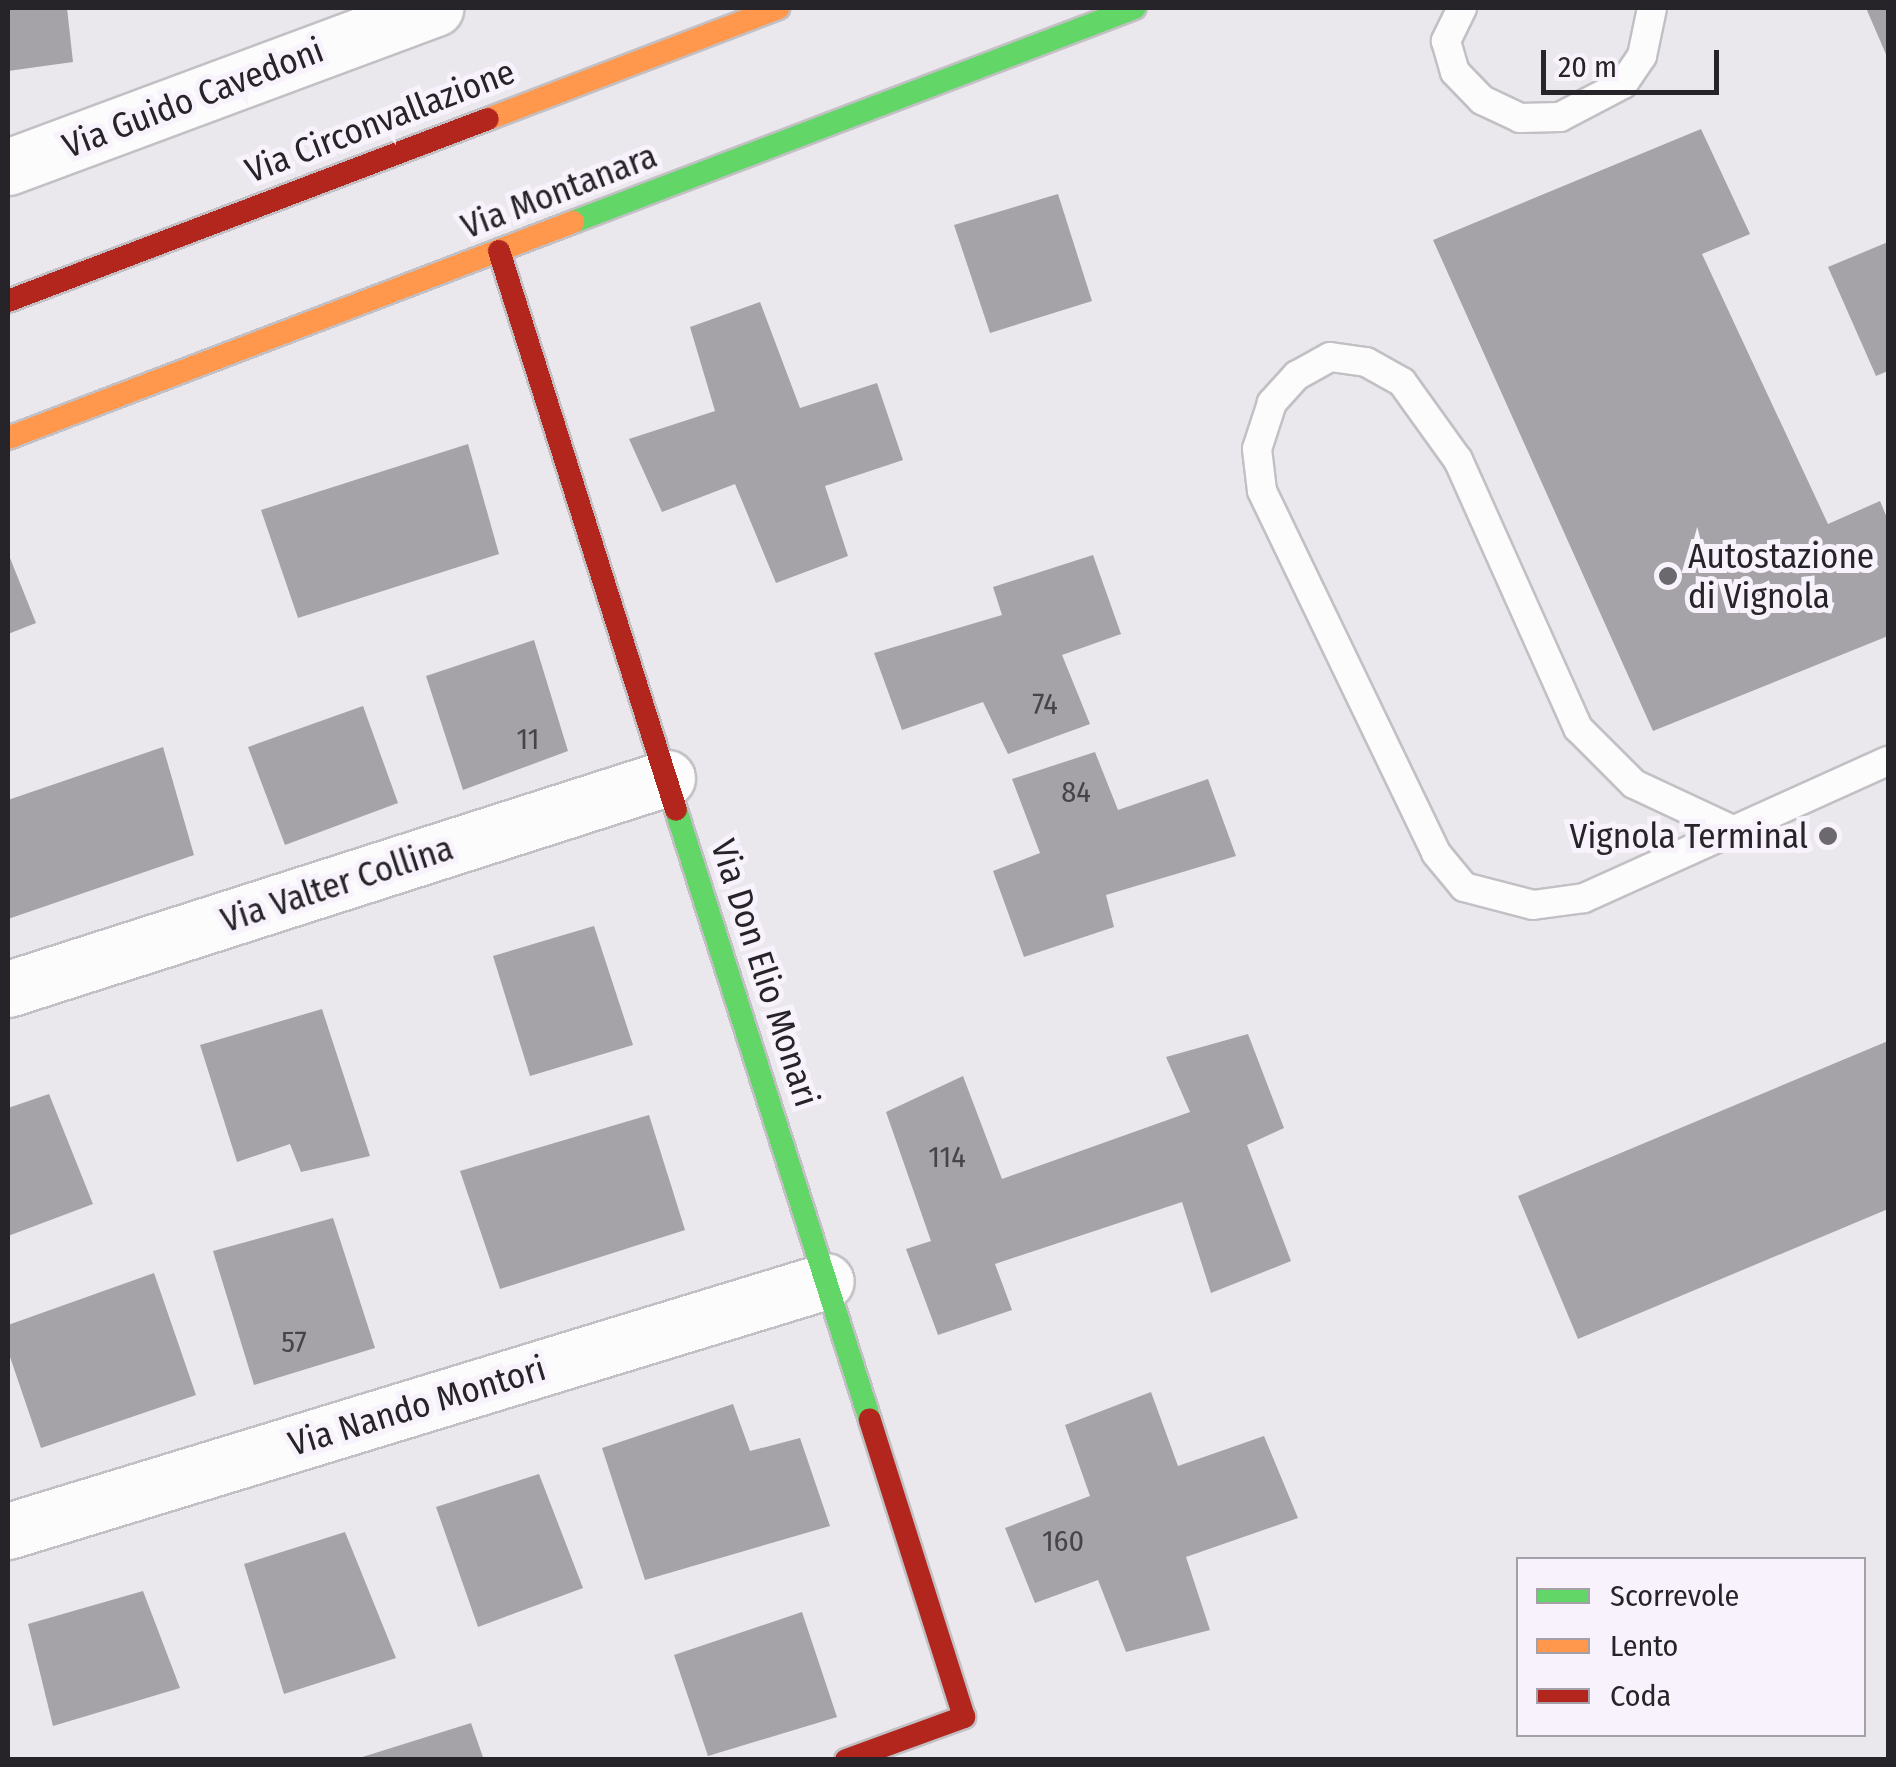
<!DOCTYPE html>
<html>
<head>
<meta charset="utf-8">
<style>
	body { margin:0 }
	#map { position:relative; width:1896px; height:1767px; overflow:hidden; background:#ebe8ed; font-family:"Fira Sans Condensed",sans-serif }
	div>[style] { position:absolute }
	.building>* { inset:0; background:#a5a3a7 }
	.roads { filter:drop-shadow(2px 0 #c2c0c4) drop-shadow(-2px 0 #c2c0c4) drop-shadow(0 2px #c2c0c4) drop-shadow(0 -2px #c2c0c4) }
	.lane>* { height:28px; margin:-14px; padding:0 14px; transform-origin:14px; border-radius:14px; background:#fcfcfc }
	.street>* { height:55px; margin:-27.5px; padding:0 27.5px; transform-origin:27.5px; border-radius:27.5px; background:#fcfcfc }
	.fast>* { height:22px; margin:-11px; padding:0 11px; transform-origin:11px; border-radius:11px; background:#63d668 }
	.slow>* { height:22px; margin:-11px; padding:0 11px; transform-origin:11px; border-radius:11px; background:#ff974d }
	.jam>* { height:22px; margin:-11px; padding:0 11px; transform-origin:11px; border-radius:11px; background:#b3261e }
	.dots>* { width:28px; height:28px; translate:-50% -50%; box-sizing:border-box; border:5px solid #f8f2fd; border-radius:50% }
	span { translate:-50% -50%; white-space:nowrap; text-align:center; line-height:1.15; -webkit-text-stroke:10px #f8f2fd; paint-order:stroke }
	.number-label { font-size:30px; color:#464448 }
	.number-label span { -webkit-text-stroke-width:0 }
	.street-label { font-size:35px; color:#262428 }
	.poi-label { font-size:35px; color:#262428 }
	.left { translate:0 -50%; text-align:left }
	.right { translate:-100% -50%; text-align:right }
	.frame { position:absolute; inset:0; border:10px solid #262428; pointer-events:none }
	.legend { position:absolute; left:1516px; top:1557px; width:350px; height:180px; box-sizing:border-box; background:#f8f2fd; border:2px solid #a4a0a8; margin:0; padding:12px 18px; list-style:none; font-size:30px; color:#262428 }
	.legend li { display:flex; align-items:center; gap:20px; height:50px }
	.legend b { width:50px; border:2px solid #a4a0a8 }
	.scale { position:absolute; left:1541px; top:50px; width:178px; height:45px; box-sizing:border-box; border:5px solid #262428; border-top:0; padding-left:12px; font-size:30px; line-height:35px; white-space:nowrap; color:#262428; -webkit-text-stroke:8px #f8f2fd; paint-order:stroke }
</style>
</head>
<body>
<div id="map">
	<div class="building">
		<i style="clip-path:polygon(8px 8px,67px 8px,73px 62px,8px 71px)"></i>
		<i style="clip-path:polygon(1866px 8px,1888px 8px,1888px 59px)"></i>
		<i style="clip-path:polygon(1701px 129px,1750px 234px,1702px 254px,1828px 524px,1880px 501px,1888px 520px,1888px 636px,1653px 731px,1433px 240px)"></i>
		<i style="clip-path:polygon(1058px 194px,1092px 301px,990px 333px,954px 225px)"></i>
		<i style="clip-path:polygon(1888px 242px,1888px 371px,1876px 376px,1828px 267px)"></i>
		<i style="clip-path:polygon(760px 302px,800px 408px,877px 383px,903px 460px,825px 486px,848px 556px,776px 583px,735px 484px,662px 512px,629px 439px,715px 411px,690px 327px)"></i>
		<i style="clip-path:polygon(468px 444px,499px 554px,298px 618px,261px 510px)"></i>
		<i style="clip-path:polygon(8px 553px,36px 623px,8px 634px)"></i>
		<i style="clip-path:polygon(1093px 555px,1121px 634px,1062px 655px,1090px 724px,1008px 754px,983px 702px,902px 730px,874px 653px,1002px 615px,993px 587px)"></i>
		<i style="clip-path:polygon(534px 640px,568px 751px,463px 790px,426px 676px)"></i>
		<i style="clip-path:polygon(363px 706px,398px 803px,285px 845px,248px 747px)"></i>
		<i style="clip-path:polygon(163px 747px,194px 855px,8px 919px,8px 800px)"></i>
		<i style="clip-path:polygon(1095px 752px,1118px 810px,1208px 779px,1236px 856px,1106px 895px,1114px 927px,1024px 957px,993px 871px,1040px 853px,1012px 779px)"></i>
		<i style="clip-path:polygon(594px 926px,633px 1045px,530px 1076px,493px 956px)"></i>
		<i style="clip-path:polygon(322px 1009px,370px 1156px,301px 1172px,290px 1144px,237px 1162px,200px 1045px)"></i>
		<i style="clip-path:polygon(1248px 1034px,1284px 1128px,1247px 1145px,1291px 1261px,1211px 1293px,1182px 1202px,995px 1264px,1012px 1310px,938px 1335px,906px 1249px,931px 1241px,886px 1112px,963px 1076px,1002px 1179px,1190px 1112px,1166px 1057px)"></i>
		<i style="clip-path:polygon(1888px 1041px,1888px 1209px,1578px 1339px,1518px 1196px)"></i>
		<i style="clip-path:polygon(49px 1094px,93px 1204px,8px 1236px,8px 1108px)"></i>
		<i style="clip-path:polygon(649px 1115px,685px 1230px,500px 1289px,460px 1171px)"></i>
		<i style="clip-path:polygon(333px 1218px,375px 1348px,254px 1385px,213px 1251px)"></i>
		<i style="clip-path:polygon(154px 1273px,196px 1395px,41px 1448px,8px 1351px,8px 1325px)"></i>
		<i style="clip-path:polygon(1151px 1392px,1178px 1466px,1264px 1436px,1298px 1518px,1186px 1557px,1210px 1630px,1126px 1652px,1098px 1580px,1035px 1603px,1005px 1528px,1090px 1496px,1065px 1425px)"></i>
		<i style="clip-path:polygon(733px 1404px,750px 1451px,800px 1438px,830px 1526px,645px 1580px,602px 1448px)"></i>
		<i style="clip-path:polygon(539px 1474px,583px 1588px,478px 1627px,436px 1507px)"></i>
		<i style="clip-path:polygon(345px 1532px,396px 1658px,284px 1694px,244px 1564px)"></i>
		<i style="clip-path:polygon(143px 1591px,180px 1688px,53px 1726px,28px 1624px)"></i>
		<i style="clip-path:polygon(802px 1612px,837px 1717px,708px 1756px,674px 1655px)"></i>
		<i style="clip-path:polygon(471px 1723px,484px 1760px,356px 1760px,356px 1759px)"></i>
	</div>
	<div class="roads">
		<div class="lane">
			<i style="left:1462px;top:8px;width:37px;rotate:116deg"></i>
			<i style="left:1446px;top:41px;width:32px;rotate:74deg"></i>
			<i style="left:1455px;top:72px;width:39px;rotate:46deg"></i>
			<i style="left:1482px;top:100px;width:42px;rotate:25.3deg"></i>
			<i style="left:1520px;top:118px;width:40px;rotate:-1.4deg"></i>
			<i style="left:1560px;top:117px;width:71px;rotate:-27.6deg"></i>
			<i style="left:1623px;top:84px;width:34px;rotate:-56deg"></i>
			<i style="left:1642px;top:56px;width:49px;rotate:-78.2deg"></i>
			<i style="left:1728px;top:828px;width:104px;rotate:-154.9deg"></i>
			<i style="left:1634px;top:784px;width:79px;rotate:-135deg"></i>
			<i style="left:1578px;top:728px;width:294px;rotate:-114.1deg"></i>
			<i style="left:1458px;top:460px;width:96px;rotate:-125.7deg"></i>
			<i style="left:1402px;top:382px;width:41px;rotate:-150.9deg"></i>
			<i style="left:1366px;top:362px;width:36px;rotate:-172deg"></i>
			<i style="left:1330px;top:357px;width:38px;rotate:151deg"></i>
			<i style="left:1297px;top:375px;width:38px;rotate:132deg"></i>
			<i style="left:1272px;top:403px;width:48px;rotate:108.1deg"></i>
			<i style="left:1257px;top:449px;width:42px;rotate:83.2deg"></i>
			<i style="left:1262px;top:491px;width:402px;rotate:64.3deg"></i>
			<i style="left:1436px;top:853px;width:44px;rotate:50.5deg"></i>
			<i style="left:1464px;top:887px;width:71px;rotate:14.6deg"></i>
			<i style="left:1533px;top:905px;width:51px;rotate:-7.8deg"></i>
			<i style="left:1584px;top:898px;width:333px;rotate:-24.3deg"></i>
		</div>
		<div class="street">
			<i style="left:8px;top:167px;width:456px;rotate:-20.4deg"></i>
			<i style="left:8px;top:989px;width:692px;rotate:-17.75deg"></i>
			<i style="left:8px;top:1531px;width:855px;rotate:-16.99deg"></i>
		</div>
		<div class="fast">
			<i style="left:573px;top:222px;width:601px;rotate:-20.85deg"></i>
			<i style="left:676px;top:810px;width:640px;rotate:72.36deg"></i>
		</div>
		<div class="slow">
			<i style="left:488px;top:119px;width:311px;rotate:-20.9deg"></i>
			<i style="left:8px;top:438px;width:605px;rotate:-20.92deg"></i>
		</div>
		<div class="jam">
			<i style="left:499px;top:251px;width:586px;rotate:72.43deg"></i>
			<i style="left:8px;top:301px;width:513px;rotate:-20.77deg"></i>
			<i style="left:846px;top:1760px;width:126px;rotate:-20deg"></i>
			<i style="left:964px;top:1717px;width:312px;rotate:-107.6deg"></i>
		</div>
	</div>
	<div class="dots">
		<i style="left:1668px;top:576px;background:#6b696d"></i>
		<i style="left:1828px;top:836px;background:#6b696d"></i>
	</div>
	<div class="number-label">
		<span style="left:1045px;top:704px">74</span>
		<span style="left:528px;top:739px">11</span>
		<span style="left:1076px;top:792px">84</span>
		<span style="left:947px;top:1157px">114</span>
		<span style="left:294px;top:1342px">57</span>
		<span style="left:1063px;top:1541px">160</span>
	</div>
	<div class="street-label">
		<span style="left:193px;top:98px;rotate:-21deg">Via Guido Cavedoni</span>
		<span style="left:380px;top:121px;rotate:-21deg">Via Circonvallazione</span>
		<span style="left:559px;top:191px;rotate:-21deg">Via Montanara</span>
		<span style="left:337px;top:884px;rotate:-18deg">Via Valter Collina</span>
		<span style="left:765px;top:973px;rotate:72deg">Via Don Elio Monari</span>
		<span style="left:417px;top:1406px;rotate:-17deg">Via Nando Montori</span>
	</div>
	<div class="poi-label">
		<span class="left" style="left:1688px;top:576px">Autostazione<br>di Vignola</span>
		<span class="right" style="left:1808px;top:836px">Vignola Terminal</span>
	</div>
	<div class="frame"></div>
	<ul class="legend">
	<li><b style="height:12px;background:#63d668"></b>Scorrevole</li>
	<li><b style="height:12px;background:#ff974d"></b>Lento</li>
	<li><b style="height:12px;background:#b3261e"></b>Coda</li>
	</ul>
	<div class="scale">20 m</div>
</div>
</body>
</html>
